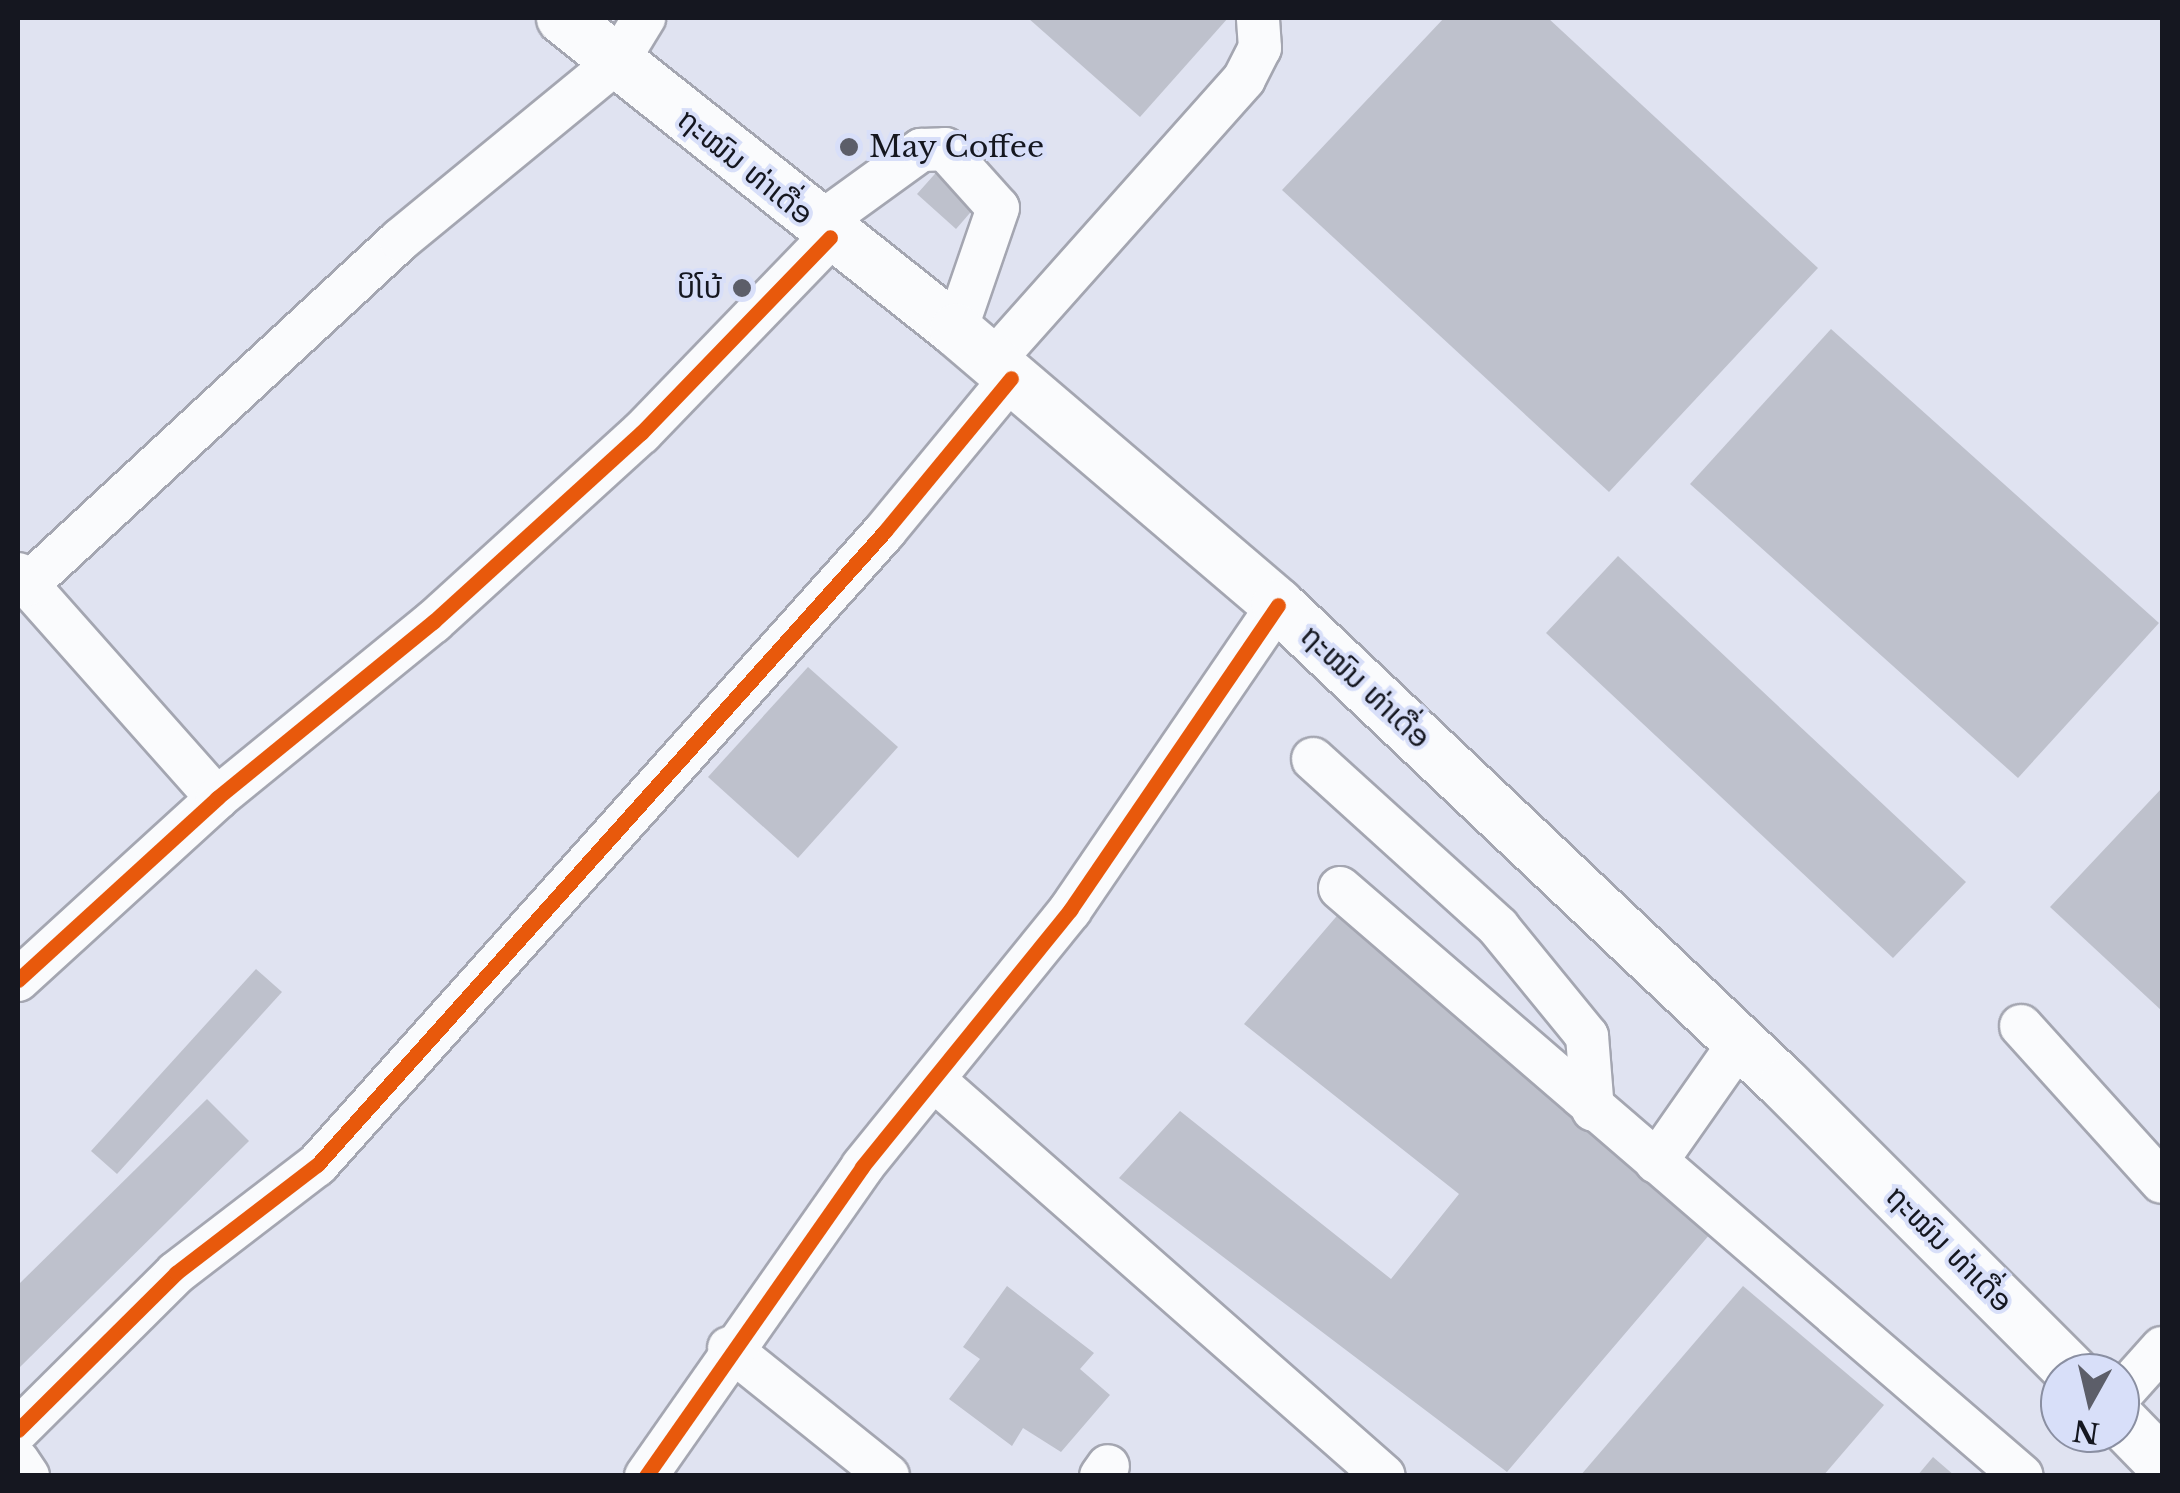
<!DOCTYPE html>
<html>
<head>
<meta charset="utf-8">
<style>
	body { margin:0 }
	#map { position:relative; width:2180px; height:1493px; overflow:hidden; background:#e0e3f1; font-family:"Libre Baskerville","Noto Sans Lao",serif }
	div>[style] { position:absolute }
	.building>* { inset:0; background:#bec1cc }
	.roads { filter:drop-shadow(2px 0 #a4a6b1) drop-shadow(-2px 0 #a4a6b1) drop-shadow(0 2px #a4a6b1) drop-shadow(0 -2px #a4a6b1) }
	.minor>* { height:42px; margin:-21px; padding:0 21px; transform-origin:21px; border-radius:21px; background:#fafbfd }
	.major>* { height:52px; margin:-26px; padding:0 26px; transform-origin:26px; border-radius:26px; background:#fafbfd }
	.cycleway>* { height:15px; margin:-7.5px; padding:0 7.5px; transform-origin:7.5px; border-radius:7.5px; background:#e8590c }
	.dots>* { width:28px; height:28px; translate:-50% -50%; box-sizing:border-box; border:5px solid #d8dff9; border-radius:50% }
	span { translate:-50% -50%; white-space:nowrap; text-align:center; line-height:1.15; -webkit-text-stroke:8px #d8dff9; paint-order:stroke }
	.poi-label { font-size:30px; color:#151720 }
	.left { translate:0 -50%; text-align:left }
	.right { translate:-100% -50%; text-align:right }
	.street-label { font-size:30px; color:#151720 }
	.frame { position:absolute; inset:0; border:20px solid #151720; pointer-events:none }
	.north { position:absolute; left:2040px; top:1353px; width:100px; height:100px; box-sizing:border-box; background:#d8dff9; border:2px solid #8a8fa2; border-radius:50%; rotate:188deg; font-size:28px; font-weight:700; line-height:40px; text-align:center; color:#151720 }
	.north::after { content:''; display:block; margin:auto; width:35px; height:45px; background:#5c5e69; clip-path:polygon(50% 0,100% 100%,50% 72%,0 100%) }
</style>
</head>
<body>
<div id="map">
	<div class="building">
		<i style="clip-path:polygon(1028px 18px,1228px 18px,1140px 117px)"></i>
		<i style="clip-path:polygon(1444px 18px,1548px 18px,1818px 268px,1609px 492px,1282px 190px)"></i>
		<i style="clip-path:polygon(958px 148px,997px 182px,956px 229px,917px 194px)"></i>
		<i style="clip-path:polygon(1831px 329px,2159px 623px,2018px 778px,1690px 484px)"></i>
		<i style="clip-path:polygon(1618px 556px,1966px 882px,1893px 958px,1546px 633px)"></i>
		<i style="clip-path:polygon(808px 667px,898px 747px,798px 858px,708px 777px)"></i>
		<i style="clip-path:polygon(2162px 788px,2162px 1011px,2050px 907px)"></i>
		<i style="clip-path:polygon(1342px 910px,1716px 1227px,1507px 1472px,1119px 1178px,1180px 1111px,1391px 1279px,1459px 1194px,1244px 1024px)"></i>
		<i style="clip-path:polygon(256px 969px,282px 992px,117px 1174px,91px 1151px)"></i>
		<i style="clip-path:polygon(207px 1099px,249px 1141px,18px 1369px,18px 1285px)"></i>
		<i style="clip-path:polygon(1007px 1286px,1094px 1353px,1080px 1369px,1110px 1395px,1061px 1452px,1023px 1428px,1012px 1446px,949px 1399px,980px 1359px,963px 1347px)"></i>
		<i style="clip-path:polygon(1743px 1286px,1884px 1405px,1823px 1476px,1580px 1476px)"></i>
		<i style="clip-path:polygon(1933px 1457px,1955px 1476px,1917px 1476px)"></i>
	</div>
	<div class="roads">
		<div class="minor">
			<i style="left:816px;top:226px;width:130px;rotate:-35.9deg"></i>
			<i style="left:921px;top:150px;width:24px;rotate:-2deg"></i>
			<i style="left:945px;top:149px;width:79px;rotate:48.1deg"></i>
			<i style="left:998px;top:208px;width:129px;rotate:109deg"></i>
			<i style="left:992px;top:362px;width:379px;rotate:-48.3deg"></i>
			<i style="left:1244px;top:79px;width:35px;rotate:-63deg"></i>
			<i style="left:1260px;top:48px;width:30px;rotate:-94deg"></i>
			<i style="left:18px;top:574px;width:300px;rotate:48.4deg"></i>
			<i style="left:28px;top:584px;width:507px;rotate:-42.76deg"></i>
			<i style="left:400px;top:240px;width:281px;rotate:-39.4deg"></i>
			<i style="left:617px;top:62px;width:52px;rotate:-58.5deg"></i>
			<i style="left:1313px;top:759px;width:250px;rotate:42.2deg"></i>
			<i style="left:1498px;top:927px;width:141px;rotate:50.8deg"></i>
			<i style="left:1587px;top:1036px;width:74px;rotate:85.4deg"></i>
			<i style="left:1340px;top:888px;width:900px;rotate:40.77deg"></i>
			<i style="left:18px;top:980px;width:270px;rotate:-42.4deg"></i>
			<i style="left:217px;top:798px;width:279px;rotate:-39.2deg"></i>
			<i style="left:433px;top:622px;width:281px;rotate:-42.3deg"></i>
			<i style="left:641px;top:433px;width:272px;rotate:-46deg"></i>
			<i style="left:2021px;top:1026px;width:210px;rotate:47.9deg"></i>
			<i style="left:934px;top:1080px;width:599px;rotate:41.35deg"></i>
			<i style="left:1656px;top:1162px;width:146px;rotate:-55deg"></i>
			<i style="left:729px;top:1348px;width:204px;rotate:38.8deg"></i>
			<i style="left:2120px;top:1395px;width:63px;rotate:-48.2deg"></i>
			<i style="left:18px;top:1430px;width:223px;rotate:-44.8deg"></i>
			<i style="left:176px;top:1273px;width:178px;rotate:-37.5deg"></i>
			<i style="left:317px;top:1165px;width:851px;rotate:-48.14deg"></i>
			<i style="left:885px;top:531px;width:198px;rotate:-50.5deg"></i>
			<i style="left:18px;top:1461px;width:18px;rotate:56deg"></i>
			<i style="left:646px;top:1476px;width:377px;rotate:-55deg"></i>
			<i style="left:862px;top:1167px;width:331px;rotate:-51deg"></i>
			<i style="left:1070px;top:910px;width:369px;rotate:-55.7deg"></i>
			<i style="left:1101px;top:1476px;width:12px;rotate:-55deg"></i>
		</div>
		<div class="major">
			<i style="left:563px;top:18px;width:502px;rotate:38.45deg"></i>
			<i style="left:956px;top:330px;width:423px;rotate:40.5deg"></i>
			<i style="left:1278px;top:605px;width:698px;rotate:43.43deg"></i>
			<i style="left:1785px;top:1085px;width:407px;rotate:45deg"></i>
			<i style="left:2120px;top:1420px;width:60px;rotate:45.7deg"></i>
		</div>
	</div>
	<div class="cycleway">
		<i style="left:18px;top:980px;width:270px;rotate:-42.4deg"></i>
		<i style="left:217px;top:798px;width:279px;rotate:-39.2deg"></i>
		<i style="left:433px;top:622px;width:281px;rotate:-42.3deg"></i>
		<i style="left:641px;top:433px;width:272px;rotate:-46deg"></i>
		<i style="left:18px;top:1430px;width:223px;rotate:-44.8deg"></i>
		<i style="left:176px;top:1273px;width:178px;rotate:-37.5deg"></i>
		<i style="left:317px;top:1165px;width:851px;rotate:-48.14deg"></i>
		<i style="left:885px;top:531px;width:198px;rotate:-50.5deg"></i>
		<i style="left:646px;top:1476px;width:377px;rotate:-55deg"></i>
		<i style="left:862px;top:1167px;width:331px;rotate:-51deg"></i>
		<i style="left:1070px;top:910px;width:369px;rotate:-55.7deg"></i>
	</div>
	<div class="dots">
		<i style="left:849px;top:147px;background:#5c5e69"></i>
		<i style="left:742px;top:288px;background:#5c5e69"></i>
	</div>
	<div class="poi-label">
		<span class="left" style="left:869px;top:147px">May Coffee</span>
		<span class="right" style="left:722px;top:288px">ບິໂບ້</span>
	</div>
	<div class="street-label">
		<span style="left:745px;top:167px;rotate:39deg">ຖະໝົນ ທ່າເດື່ອ</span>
		<span style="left:1365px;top:687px;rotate:43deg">ຖະໝົນ ທ່າເດື່ອ</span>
		<span style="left:1949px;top:1249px;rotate:45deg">ຖະໝົນ ທ່າເດື່ອ</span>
	</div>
	<div class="frame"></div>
	<div class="north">N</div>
</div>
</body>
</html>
